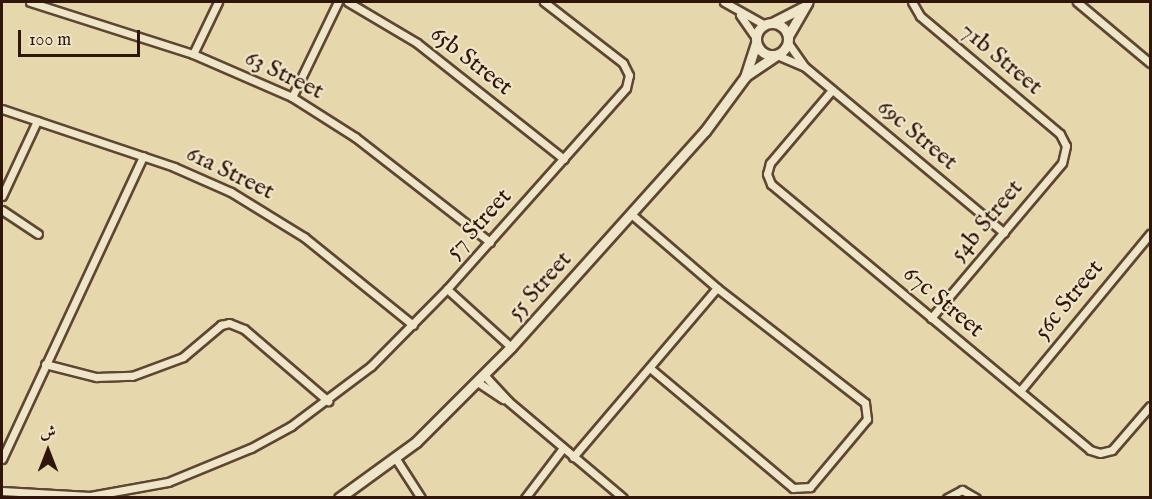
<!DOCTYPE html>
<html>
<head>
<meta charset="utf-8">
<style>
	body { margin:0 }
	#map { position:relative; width:1152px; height:499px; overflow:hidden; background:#e6d7ac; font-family:"IM FELL English",Amiri,serif }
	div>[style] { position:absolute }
	.roads { filter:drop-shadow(2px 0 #5e4632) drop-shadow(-2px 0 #5e4632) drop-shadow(0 2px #5e4632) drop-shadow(0 -2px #5e4632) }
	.street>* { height:7px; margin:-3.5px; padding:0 3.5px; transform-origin:3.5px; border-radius:3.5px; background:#efe5c9 }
	.secondary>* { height:9px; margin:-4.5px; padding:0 4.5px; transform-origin:4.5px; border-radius:4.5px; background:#efe5c9 }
	.secondary>.ring { margin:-4.5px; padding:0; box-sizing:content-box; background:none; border:9px solid #efe5c9; border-radius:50% }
	span { translate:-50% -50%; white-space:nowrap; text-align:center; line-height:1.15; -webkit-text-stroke:4.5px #efe5c9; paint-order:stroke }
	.street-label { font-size:24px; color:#30160a }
	.frame { position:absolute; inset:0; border:3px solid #30160a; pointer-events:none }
	.north { position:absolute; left:18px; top:421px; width:60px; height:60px; -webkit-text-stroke:4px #efe5c9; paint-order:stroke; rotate:0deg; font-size:16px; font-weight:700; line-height:24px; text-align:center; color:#30160a }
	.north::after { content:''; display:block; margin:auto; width:21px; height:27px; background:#30160a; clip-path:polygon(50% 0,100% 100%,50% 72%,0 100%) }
	.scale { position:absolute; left:18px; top:30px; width:122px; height:27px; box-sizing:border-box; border:3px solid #30160a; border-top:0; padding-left:8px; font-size:18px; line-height:21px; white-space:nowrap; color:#30160a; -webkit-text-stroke:4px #efe5c9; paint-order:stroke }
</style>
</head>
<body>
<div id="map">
	<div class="roads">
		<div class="street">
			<i style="left:30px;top:2px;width:171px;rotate:17.7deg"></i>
			<i style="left:193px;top:54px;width:108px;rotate:23.5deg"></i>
			<i style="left:292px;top:97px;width:75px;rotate:32.4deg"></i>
			<i style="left:355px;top:137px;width:171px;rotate:37.9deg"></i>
			<i style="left:348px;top:2px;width:80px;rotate:30.7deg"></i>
			<i style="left:417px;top:43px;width:187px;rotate:38.3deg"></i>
			<i style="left:724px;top:2px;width:47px;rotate:29.3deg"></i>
			<i style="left:912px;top:2px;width:16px;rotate:60deg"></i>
			<i style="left:920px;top:16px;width:183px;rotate:40.1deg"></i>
			<i style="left:1060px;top:134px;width:13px;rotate:63deg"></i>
			<i style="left:1066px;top:146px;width:17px;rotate:103deg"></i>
			<i style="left:1062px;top:163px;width:203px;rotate:130.2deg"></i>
			<i style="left:1077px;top:2px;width:95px;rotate:39.9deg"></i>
			<i style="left:740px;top:15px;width:28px;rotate:55deg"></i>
			<i style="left:788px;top:43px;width:29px;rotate:55deg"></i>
			<i style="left:805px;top:67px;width:259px;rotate:39.8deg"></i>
			<i style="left:193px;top:54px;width:58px;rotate:-64.3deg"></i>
			<i style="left:777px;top:55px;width:28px;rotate:23deg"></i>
			<i style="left:832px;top:90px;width:96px;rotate:130.3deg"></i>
			<i style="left:770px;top:163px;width:11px;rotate:105deg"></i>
			<i style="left:767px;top:174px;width:11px;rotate:68deg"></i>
			<i style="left:771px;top:184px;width:415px;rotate:39.8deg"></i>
			<i style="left:1090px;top:450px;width:10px;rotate:17deg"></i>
			<i style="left:1100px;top:453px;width:12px;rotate:-14deg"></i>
			<i style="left:1112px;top:450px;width:58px;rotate:-49.2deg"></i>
			<i style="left:292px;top:97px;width:106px;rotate:-64.2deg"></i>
			<i style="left:2px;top:109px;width:182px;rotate:18.6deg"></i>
			<i style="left:174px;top:167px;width:62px;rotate:23.7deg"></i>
			<i style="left:231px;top:192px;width:86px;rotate:31.7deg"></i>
			<i style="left:304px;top:237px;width:140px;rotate:38.9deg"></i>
			<i style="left:2px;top:196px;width:83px;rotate:-65deg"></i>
			<i style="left:2px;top:210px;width:43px;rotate:33.7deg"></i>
			<i style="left:631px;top:214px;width:113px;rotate:40.7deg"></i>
			<i style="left:717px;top:288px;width:187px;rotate:37.8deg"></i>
			<i style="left:865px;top:403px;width:16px;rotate:83deg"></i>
			<i style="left:867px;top:419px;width:89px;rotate:130deg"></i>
			<i style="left:810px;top:487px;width:17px;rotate:177deg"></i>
			<i style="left:793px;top:488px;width:185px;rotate:-140deg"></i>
			<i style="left:447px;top:289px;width:86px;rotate:42.2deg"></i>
			<i style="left:45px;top:364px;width:53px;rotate:14.3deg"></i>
			<i style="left:96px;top:377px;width:36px;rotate:-2deg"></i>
			<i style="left:132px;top:376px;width:54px;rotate:-20.4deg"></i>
			<i style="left:183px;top:357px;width:50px;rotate:-40.1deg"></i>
			<i style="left:221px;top:325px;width:8px;rotate:-14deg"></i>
			<i style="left:229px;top:323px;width:16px;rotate:22deg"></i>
			<i style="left:244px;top:329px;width:111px;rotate:40.6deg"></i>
			<i style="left:485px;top:376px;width:34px;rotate:47deg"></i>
			<i style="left:508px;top:401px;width:150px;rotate:40.1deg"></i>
			<i style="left:479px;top:383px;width:29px;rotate:34deg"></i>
			<i style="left:1020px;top:391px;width:204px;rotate:-50.4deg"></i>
			<i style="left:573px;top:457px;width:222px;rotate:-49.6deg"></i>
			<i style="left:2px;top:459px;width:334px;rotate:-65deg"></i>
			<i style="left:396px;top:459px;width:46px;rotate:57.3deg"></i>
			<i style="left:2px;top:491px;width:88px;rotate:3.3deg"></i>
			<i style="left:90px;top:496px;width:79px;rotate:-10.2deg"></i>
			<i style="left:168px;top:482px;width:90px;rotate:-22.3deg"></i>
			<i style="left:251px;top:448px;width:46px;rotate:-28.8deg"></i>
			<i style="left:291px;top:426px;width:100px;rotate:-36.9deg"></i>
			<i style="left:371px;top:366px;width:108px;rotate:-45.4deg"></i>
			<i style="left:447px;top:289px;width:269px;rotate:-48.3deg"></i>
			<i style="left:626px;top:88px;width:13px;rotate:-77deg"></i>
			<i style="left:629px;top:75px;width:13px;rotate:-117deg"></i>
			<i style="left:623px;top:63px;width:100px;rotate:-142.3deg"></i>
			<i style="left:525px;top:498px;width:63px;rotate:-52.8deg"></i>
			<i style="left:947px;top:498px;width:17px;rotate:-28deg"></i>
			<i style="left:962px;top:490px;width:16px;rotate:30deg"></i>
		</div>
		<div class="secondary">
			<i class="ring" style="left:756px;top:23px;width:23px;height:23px"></i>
			<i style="left:772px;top:23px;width:34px;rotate:-27deg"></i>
			<i style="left:788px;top:36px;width:39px;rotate:-60deg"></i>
			<i style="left:747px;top:75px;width:34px;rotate:-34deg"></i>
			<i style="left:339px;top:498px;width:95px;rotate:-36deg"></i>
			<i style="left:416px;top:442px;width:134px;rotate:-45deg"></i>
			<i style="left:511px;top:347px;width:290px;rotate:-48.1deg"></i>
			<i style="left:705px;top:131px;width:67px;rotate:-53.5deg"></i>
			<i style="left:745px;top:77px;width:36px;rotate:-72deg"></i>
		</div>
	</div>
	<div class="street-label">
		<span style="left:1001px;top:59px;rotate:40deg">71b Street</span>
		<span style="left:471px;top:61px;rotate:38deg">65b Street</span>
		<span style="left:284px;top:75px;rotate:26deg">63 Street</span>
		<span style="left:917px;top:135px;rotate:40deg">69c Street</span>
		<span style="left:230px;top:173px;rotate:26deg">61a Street</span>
		<span style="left:987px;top:221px;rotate:-50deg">54b Street</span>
		<span style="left:479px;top:224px;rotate:-48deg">57 Street</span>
		<span style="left:540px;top:286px;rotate:-48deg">55 Street</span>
		<span style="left:1069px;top:300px;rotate:-51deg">56c Street</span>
		<span style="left:943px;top:302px;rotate:40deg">67c Street</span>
	</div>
	<div class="frame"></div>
	<div class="north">ش</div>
	<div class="scale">100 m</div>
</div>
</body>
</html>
